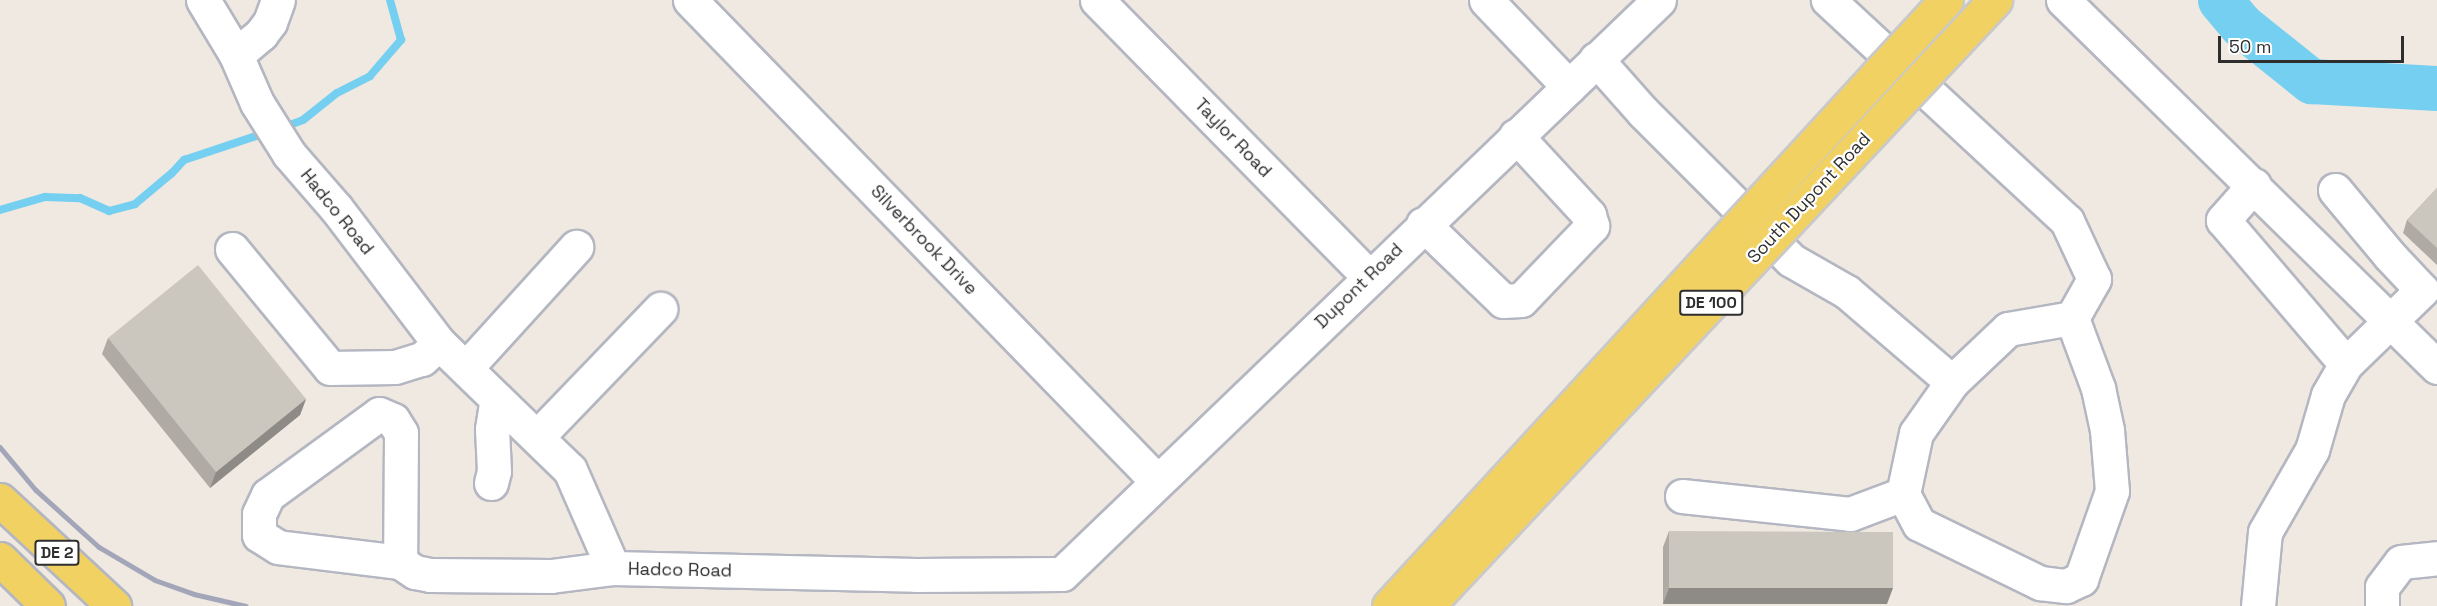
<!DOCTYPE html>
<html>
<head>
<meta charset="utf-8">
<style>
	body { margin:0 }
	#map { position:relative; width:2437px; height:606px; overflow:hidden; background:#efe9e1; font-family:"Space Grotesk",sans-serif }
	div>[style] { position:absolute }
	.stream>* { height:8px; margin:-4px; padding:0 4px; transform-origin:4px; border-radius:4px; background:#75cff0 }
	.river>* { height:45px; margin:-22.5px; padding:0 22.5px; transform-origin:22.5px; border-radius:22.5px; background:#75cff0 }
	.roads { filter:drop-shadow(2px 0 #b4b7c1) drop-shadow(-2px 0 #b4b7c1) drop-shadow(0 2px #b4b7c1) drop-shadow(0 -2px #b4b7c1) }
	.minor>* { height:33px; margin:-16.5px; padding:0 16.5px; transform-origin:16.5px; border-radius:16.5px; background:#fff }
	.major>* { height:33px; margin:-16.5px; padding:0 16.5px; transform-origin:16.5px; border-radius:16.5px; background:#f2d163 }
	.rail>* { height:4.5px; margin:-2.25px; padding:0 2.25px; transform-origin:2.25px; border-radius:2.25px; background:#a3a6b8 }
	.bridges { filter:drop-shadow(2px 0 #c9c9c9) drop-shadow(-2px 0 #c9c9c9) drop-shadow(0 2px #c9c9c9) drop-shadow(0 -2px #c9c9c9) }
	.major-bridge>* { height:33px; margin:-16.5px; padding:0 16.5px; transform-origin:16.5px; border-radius:16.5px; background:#f2d163 }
	.wall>* { inset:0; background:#afaba4 }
	.shaded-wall>* { inset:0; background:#8e8b86 }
	.building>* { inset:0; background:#cbc7bf }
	span { translate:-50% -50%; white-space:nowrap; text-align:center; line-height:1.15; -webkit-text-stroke:4.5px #fff; paint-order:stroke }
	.shield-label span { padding:2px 4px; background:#fff; border:2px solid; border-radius:4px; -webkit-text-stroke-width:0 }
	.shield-label { font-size:16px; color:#2e2e2e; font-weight:700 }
	.street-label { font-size:18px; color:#2e2e2e }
	.scale { position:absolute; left:2218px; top:36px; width:186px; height:27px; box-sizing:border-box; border:3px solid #2e2e2e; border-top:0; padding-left:8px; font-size:18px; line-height:21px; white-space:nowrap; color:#2e2e2e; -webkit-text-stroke:4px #fff; paint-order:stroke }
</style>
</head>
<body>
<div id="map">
	<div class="stream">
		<i style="left:282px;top:128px;width:22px;rotate:-21deg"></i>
		<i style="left:303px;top:120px;width:43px;rotate:-38.5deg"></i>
		<i style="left:337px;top:93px;width:37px;rotate:-27deg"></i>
		<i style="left:370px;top:76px;width:48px;rotate:-49.3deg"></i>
		<i style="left:401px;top:40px;width:41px;rotate:-105.4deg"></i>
		<i style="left:0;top:210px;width:47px;rotate:-16.1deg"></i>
		<i style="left:45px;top:197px;width:35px;rotate:2deg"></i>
		<i style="left:80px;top:198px;width:32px;rotate:24deg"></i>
		<i style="left:109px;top:211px;width:27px;rotate:-15deg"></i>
		<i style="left:135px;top:204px;width:48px;rotate:-40deg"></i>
		<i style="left:172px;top:173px;width:18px;rotate:-47deg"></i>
		<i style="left:184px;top:160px;width:89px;rotate:-18.4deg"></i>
	</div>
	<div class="river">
		<i style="left:2220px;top:0;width:33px;rotate:50deg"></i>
		<i style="left:2241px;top:25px;width:90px;rotate:38.7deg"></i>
		<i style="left:2311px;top:81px;width:126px;rotate:3.2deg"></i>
	</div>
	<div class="roads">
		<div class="minor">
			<i style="left:203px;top:0;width:64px;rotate:59deg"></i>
			<i style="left:236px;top:55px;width:52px;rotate:66.4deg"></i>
			<i style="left:257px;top:103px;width:60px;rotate:57.9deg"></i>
			<i style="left:289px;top:154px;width:72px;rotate:49deg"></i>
			<i style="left:336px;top:208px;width:170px;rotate:52.7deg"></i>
			<i style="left:439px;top:343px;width:182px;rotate:44.1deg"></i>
			<i style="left:570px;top:470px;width:107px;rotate:66.3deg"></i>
			<i style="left:613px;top:568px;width:303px;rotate:1.3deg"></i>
			<i style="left:916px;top:575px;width:146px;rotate:-0.4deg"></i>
			<i style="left:1062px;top:574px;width:828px;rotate:-43.87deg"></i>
			<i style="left:690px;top:0;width:670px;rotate:45.85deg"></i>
			<i style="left:1097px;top:0;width:388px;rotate:45.5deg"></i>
			<i style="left:1486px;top:0;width:120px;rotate:46.3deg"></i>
			<i style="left:2063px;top:0;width:524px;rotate:44.46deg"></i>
			<i style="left:236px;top:55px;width:33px;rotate:-40deg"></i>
			<i style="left:261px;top:34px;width:15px;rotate:-53deg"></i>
			<i style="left:270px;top:22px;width:23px;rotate:-70deg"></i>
			<i style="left:1596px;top:59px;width:71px;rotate:48.4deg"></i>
			<i style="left:1643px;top:112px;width:209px;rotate:45deg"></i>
			<i style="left:1791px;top:260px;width:64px;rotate:29.7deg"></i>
			<i style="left:1847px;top:292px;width:138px;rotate:40.6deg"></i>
			<i style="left:1952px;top:382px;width:77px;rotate:-43.4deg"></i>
			<i style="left:2008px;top:329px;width:65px;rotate:-9.8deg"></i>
			<i style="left:2072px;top:318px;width:45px;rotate:-60.6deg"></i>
			<i style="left:2094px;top:279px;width:64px;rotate:-115deg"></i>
			<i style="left:2067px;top:221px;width:326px;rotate:-137.2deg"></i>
			<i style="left:2254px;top:185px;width:47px;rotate:131.5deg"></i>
			<i style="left:2223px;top:220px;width:189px;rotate:49.5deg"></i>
			<i style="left:1423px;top:224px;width:111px;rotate:43.9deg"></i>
			<i style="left:1503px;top:301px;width:18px;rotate:-3deg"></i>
			<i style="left:1521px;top:300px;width:103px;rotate:-46.2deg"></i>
			<i style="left:1592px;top:226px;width:11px;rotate:-105deg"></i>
			<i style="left:1589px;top:215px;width:108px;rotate:-132.7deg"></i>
			<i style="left:232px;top:249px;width:154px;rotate:50.5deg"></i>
			<i style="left:330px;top:368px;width:65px;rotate:-0.9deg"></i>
			<i style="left:395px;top:367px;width:28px;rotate:-17deg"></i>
			<i style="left:422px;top:359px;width:23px;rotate:-43deg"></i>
			<i style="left:466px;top:368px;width:164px;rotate:-47.7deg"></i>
			<i style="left:1952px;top:382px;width:62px;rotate:125.2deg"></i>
			<i style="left:1916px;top:433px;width:62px;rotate:102deg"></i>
			<i style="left:1903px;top:494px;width:34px;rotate:62deg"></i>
			<i style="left:1919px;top:524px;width:135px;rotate:26deg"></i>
			<i style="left:2040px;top:583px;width:26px;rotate:7deg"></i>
			<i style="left:2066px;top:586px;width:17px;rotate:-25deg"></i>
			<i style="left:2081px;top:579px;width:93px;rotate:-70.6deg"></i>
			<i style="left:2112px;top:491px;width:61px;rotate:-94.7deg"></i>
			<i style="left:2107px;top:430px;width:43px;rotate:-102.1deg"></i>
			<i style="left:2098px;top:388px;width:75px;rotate:-110.4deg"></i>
			<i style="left:537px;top:437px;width:178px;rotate:-46.1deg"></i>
			<i style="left:491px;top:483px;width:12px;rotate:-76deg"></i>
			<i style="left:494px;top:471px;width:42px;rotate:-92.7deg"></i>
			<i style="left:492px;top:429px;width:30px;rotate:-81deg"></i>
			<i style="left:1682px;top:496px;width:169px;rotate:6.1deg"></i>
			<i style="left:1850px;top:514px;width:57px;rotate:-20.7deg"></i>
			<i style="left:400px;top:562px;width:123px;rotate:-173deg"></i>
			<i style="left:278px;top:547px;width:22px;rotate:-148deg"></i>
			<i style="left:259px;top:535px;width:21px;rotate:-90deg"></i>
			<i style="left:259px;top:514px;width:21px;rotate:-65deg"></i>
			<i style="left:268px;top:495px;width:137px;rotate:-36.1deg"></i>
			<i style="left:379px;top:414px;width:15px;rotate:23deg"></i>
			<i style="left:393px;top:420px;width:15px;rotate:58deg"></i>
			<i style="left:401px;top:433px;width:129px;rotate:90.4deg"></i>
			<i style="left:400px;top:562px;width:18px;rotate:34deg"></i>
			<i style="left:415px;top:572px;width:15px;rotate:11deg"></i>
			<i style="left:430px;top:575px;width:121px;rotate:0.5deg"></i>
			<i style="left:551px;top:576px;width:63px;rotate:-7.4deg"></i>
			<i style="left:2258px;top:606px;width:74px;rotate:-84.6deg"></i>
			<i style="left:2265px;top:532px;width:95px;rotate:-60.2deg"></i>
			<i style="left:2312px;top:450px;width:57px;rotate:-73.8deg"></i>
			<i style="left:2328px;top:395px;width:36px;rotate:-60deg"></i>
			<i style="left:2346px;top:364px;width:106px;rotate:-44.2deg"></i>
			<i style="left:2422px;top:290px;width:47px;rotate:-133.3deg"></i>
			<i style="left:2390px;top:256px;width:86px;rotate:-129.8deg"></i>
			<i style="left:2382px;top:606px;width:19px;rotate:-90deg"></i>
			<i style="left:2382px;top:587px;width:31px;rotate:-53deg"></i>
			<i style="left:2401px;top:562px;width:36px;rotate:-6deg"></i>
		</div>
		<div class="major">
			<i style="left:0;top:500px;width:156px;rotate:42.9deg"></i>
			<i style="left:0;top:559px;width:67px;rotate:44.4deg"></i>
		</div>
	</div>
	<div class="rail">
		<i style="left:0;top:447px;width:56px;rotate:50.1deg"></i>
		<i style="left:36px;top:490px;width:85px;rotate:42.1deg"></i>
		<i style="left:99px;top:547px;width:65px;rotate:30.5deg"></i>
		<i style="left:155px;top:580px;width:41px;rotate:19.7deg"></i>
		<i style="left:194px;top:594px;width:53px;rotate:13deg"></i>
	</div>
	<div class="bridges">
		<div class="major-bridge">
			<i style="left:1389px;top:606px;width:823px;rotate:-47.41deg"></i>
			<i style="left:1427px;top:606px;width:831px;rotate:-46.85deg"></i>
		</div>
	</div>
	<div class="wall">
		<i style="clip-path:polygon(2437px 188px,2437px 265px,2403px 233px,2407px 220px)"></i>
		<i style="clip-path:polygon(108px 338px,306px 399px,300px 415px,210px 488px,102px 354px)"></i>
		<i style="clip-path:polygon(1669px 531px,1887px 604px,1663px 604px,1663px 547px)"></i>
	</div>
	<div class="shaded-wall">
		<i style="clip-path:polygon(306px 399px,300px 415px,210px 488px,216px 472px)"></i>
		<i style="clip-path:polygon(1669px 588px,1893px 588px,1887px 604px,1663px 604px)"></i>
	</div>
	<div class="building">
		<i style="clip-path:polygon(2437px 188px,2437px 248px,2407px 220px)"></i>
		<i style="clip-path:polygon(198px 265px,306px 399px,216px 472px,108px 338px)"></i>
		<i style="clip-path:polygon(1669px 531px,1893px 532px,1893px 588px,1669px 588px)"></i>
	</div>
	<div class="shield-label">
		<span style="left:1711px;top:303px">DE 100</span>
		<span style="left:57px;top:553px">DE 2</span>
	</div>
	<div class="street-label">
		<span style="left:1233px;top:138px;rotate:46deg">Taylor Road</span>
		<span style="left:1809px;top:198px;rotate:-47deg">South Dupont Road</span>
		<span style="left:337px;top:212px;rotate:51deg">Hadco Road</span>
		<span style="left:924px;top:240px;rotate:46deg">Silverbrook Drive</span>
		<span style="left:1359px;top:286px;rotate:-44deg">Dupont Road</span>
		<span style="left:680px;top:570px;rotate:1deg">Hadco Road</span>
	</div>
	<div class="scale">50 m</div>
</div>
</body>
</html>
